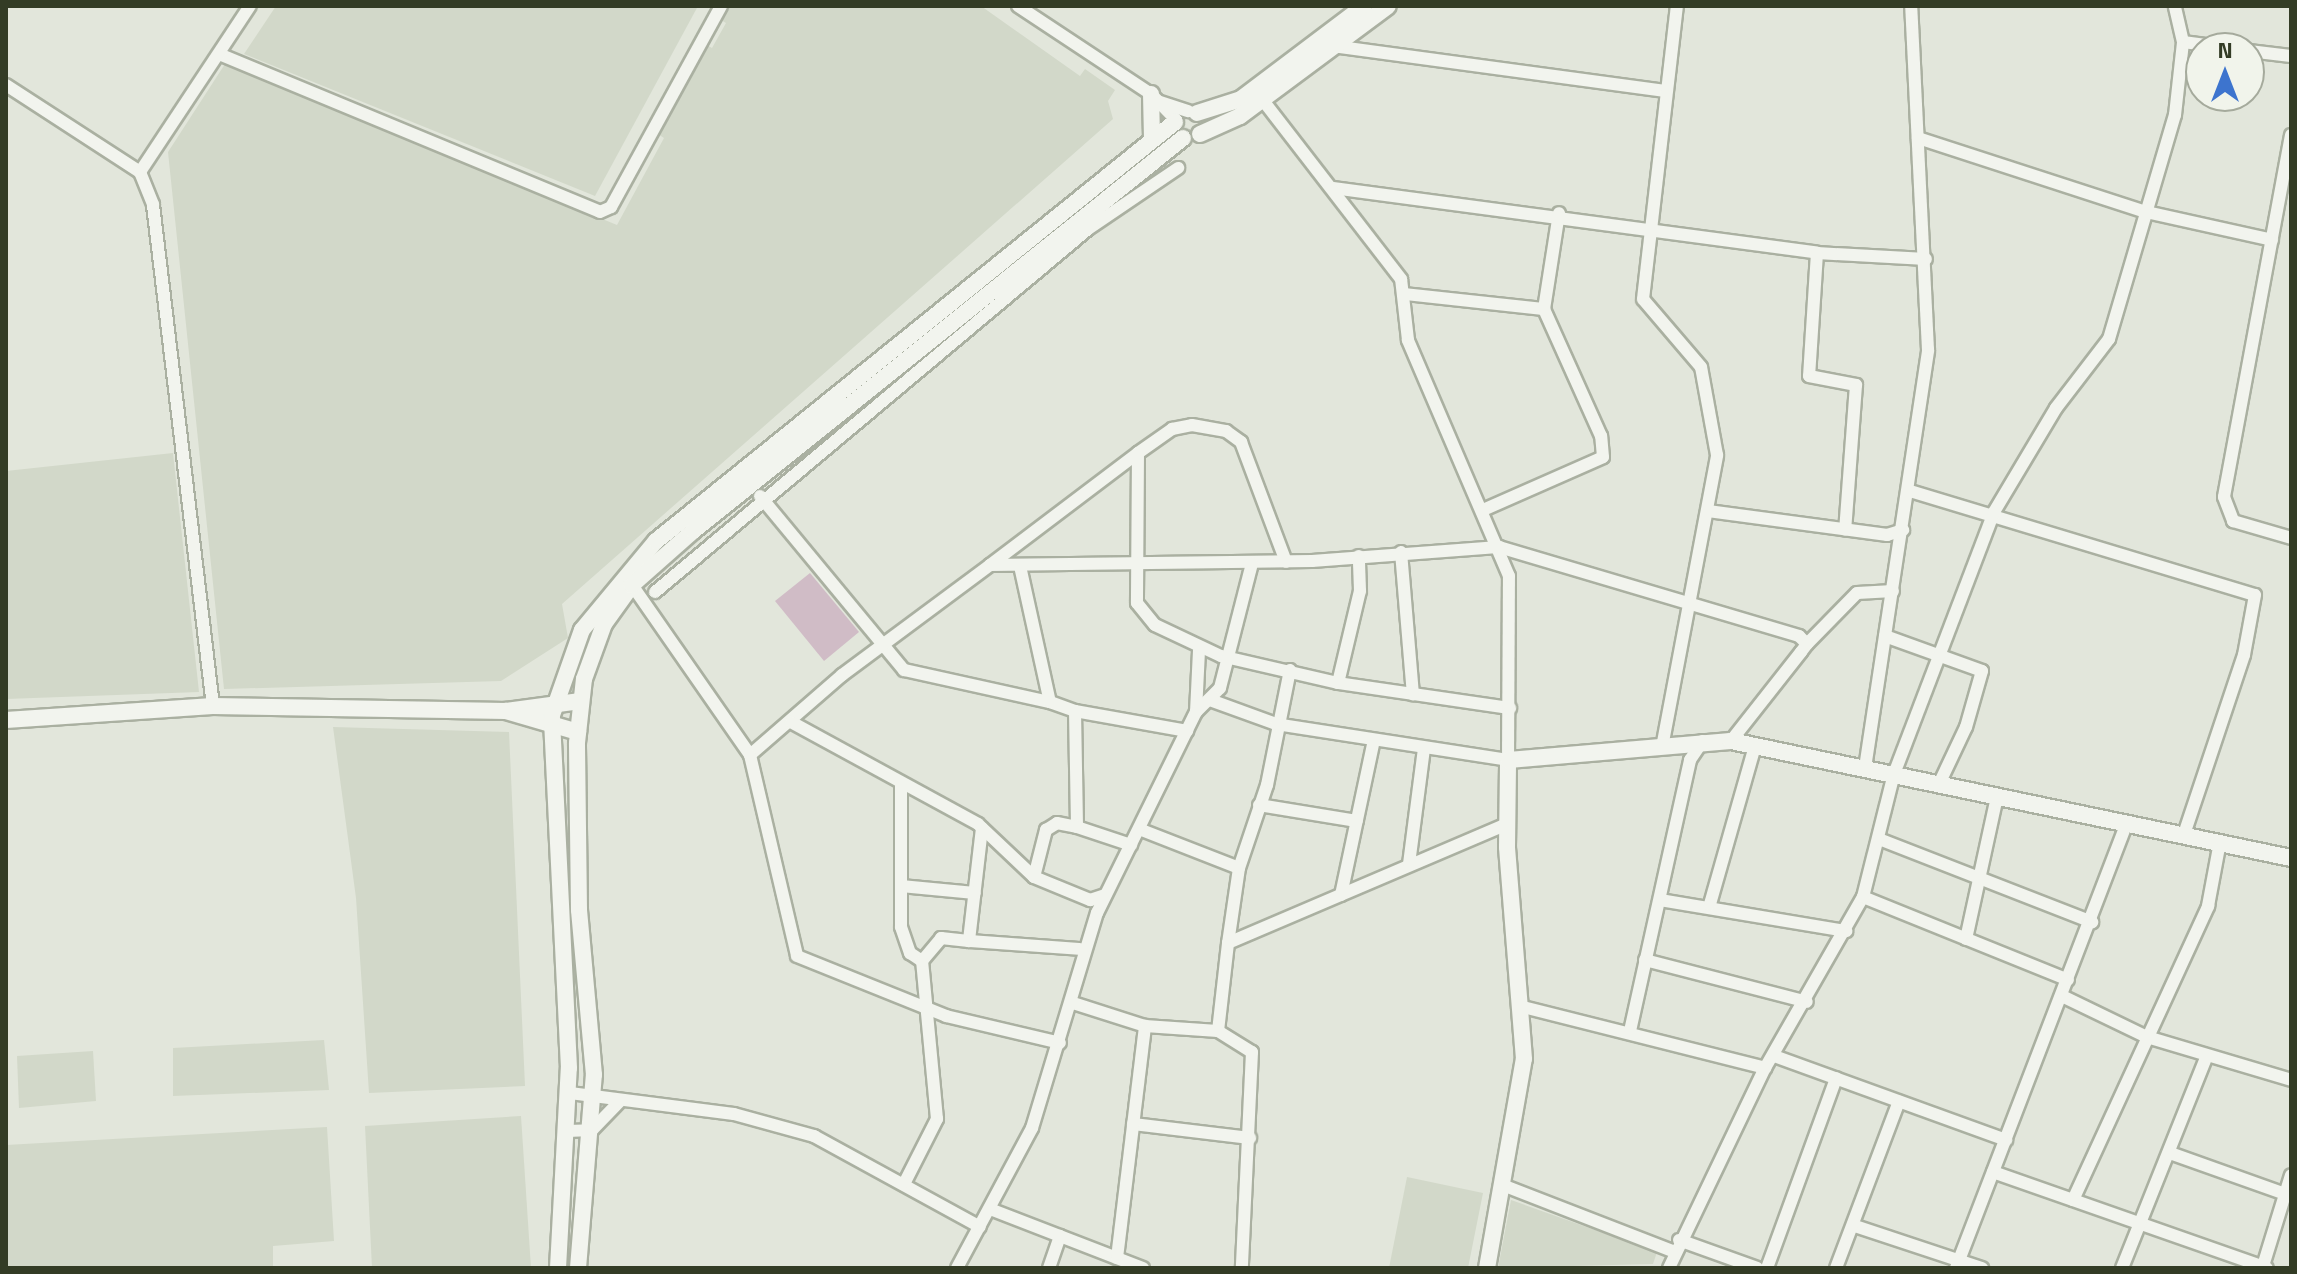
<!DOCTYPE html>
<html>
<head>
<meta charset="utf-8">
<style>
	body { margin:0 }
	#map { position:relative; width:2297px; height:1274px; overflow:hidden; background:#e2e6db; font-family:"Titillium Web",sans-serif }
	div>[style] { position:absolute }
	.built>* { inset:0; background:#d2d8c9 }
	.green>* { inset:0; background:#d0bcc6 }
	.roads { filter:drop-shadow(2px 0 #aab0a1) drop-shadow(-2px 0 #aab0a1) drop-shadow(0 2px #aab0a1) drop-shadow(0 -2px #aab0a1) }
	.minor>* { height:12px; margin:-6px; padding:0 6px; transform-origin:6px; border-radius:6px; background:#f2f4ee }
	.tertiary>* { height:16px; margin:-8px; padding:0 8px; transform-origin:8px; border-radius:8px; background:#f2f4ee }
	span { translate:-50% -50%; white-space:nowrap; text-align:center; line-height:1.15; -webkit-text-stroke:8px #f1f4eb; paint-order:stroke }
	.frame { position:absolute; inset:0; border:8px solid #333c25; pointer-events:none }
	.north { position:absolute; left:2185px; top:32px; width:80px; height:80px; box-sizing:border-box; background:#f1f4eb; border:2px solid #a5aa9c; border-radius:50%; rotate:0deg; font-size:22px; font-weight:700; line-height:32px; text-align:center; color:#333c25 }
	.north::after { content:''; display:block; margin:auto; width:28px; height:36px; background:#3d74ce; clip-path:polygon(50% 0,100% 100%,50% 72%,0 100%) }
</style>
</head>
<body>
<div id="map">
	<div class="built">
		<i style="clip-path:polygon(276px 6px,698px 6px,595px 196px,244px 54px)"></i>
		<i style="clip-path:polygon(722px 6px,981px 6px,1080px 76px,1085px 69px,1115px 90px,1108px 101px,1113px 119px,562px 604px,568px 638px,501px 681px,224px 689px,168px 152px,225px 64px,617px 225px,664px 138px,655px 132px,702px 42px,712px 48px,726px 23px,716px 17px)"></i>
		<i style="clip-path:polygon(173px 453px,199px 692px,6px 699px,6px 471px)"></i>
		<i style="clip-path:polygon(333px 727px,509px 732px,525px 1086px,369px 1093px,356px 898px)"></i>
		<i style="clip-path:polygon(324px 1040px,329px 1090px,173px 1096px,173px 1048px)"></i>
		<i style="clip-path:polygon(93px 1051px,96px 1101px,19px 1108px,17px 1056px)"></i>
		<i style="clip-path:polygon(521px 1116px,531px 1268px,372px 1268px,365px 1126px)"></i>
		<i style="clip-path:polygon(327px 1127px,334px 1241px,273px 1246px,273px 1268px,6px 1268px,6px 1145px)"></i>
		<i style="clip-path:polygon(1407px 1177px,1483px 1193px,1468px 1268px,1389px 1268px)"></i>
		<i style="clip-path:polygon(1511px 1200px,1657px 1252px,1653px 1264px,1498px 1268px)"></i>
	</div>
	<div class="green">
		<i style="clip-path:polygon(810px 573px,859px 632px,824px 661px,775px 601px)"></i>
	</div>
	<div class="roads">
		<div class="minor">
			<i style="left:1018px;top:6px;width:159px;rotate:33.5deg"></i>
			<i style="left:1151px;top:94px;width:36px;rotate:46deg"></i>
			<i style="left:2183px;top:42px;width:46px;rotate:7.4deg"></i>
			<i style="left:1333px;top:46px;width:335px;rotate:7.7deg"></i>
			<i style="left:2249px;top:51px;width:42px;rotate:6.8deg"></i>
			<i style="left:219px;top:54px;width:412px;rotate:22.5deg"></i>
			<i style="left:600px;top:212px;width:12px;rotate:-24deg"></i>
			<i style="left:611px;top:207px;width:229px;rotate:-61.3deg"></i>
			<i style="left:6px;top:85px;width:160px;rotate:33deg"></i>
			<i style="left:140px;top:172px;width:35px;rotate:68deg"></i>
			<i style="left:153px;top:205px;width:505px;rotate:83.17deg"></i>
			<i style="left:1157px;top:101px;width:33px;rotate:18deg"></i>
			<i style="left:2291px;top:135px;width:368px;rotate:100.5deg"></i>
			<i style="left:2224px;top:497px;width:26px;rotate:69deg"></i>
			<i style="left:2233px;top:521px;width:60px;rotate:16.3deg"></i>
			<i style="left:1918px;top:138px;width:240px;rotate:18deg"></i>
			<i style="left:2146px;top:212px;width:129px;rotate:12.5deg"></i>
			<i style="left:140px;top:172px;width:199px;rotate:-56.5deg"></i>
			<i style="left:1333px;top:188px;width:488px;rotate:7.6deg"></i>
			<i style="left:1817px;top:253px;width:109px;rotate:3.2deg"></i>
			<i style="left:1817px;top:253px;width:123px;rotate:93.7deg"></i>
			<i style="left:1809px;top:376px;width:48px;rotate:10.8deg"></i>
			<i style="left:1856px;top:385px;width:145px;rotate:94.3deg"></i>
			<i style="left:1405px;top:294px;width:140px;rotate:6.2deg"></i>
			<i style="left:1138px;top:453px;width:150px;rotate:90.4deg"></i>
			<i style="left:1137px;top:603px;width:28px;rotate:51deg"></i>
			<i style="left:1155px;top:625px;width:73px;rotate:25.2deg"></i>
			<i style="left:1221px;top:656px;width:120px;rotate:13deg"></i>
			<i style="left:1338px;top:683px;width:174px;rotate:8.3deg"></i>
			<i style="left:1910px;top:491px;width:360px;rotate:16.8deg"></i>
			<i style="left:2255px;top:595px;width:61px;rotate:100.4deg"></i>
			<i style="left:2244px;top:655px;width:189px;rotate:108.5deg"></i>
			<i style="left:760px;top:496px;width:226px;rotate:50.4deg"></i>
			<i style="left:904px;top:670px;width:149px;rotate:12.4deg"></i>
			<i style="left:1483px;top:510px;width:131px;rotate:-23.8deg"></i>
			<i style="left:1603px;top:457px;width:21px;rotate:-95deg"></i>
			<i style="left:1601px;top:436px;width:139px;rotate:-114.2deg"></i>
			<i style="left:1544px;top:309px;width:97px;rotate:-81.1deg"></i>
			<i style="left:1708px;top:511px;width:181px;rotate:7.6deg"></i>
			<i style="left:1887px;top:535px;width:17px;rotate:-17deg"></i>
			<i style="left:1401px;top:552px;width:143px;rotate:85.2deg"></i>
			<i style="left:990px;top:565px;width:186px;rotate:-37.1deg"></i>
			<i style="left:1138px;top:453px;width:42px;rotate:-35.2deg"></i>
			<i style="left:1172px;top:429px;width:20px;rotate:-11deg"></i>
			<i style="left:1192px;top:425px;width:35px;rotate:10deg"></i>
			<i style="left:1226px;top:431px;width:19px;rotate:36deg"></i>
			<i style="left:1241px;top:442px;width:128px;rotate:69.4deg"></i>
			<i style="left:1020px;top:566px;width:139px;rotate:77.6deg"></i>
			<i style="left:1050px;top:702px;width:27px;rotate:20deg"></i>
			<i style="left:1075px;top:711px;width:116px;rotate:89deg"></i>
			<i style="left:1077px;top:827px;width:57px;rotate:18.4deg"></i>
			<i style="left:632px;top:585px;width:207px;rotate:55.2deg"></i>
			<i style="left:750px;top:755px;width:122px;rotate:-41deg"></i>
			<i style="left:842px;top:675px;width:184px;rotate:-36.6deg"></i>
			<i style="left:990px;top:565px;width:322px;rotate:-0.7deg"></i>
			<i style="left:1312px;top:561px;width:188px;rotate:-4.3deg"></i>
			<i style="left:1499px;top:547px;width:313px;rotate:16.5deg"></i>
			<i style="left:1799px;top:636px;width:11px;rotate:45deg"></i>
			<i style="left:1807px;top:644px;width:10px;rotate:127deg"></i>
			<i style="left:1801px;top:652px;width:113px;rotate:128.2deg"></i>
			<i style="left:655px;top:592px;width:565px;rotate:-39.97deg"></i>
			<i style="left:1088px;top:229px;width:109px;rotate:-34.1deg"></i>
			<i style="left:1885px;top:636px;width:103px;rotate:19.8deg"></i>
			<i style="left:1982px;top:671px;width:58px;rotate:105.9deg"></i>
			<i style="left:1966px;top:727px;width:63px;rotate:115.3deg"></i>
			<i style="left:1807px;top:644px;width:71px;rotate:-45.6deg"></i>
			<i style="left:1857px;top:593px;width:36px;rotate:-3deg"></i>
			<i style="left:1290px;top:670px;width:117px;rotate:101.3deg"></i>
			<i style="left:1267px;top:785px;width:88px;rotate:108.6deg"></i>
			<i style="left:1239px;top:868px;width:76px;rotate:98.3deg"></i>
			<i style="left:1228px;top:943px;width:303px;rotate:-23.1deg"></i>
			<i style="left:1338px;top:683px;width:95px;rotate:-76.6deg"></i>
			<i style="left:1360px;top:591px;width:35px;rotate:-92deg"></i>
			<i style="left:1210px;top:700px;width:70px;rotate:20deg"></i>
			<i style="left:1276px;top:724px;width:235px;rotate:8.8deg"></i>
			<i style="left:1508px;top:760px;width:184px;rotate:-89.7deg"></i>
			<i style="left:1509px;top:576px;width:257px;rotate:-113.2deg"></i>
			<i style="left:1408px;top:340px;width:61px;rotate:-96.5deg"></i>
			<i style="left:1401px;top:279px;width:232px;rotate:-127.7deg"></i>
			<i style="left:1075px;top:711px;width:114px;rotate:10.1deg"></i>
			<i style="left:1196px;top:712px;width:62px;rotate:-87.2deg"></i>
			<i style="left:791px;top:722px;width:213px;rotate:28.6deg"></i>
			<i style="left:978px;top:824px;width:77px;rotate:43.4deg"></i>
			<i style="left:1034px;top:877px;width:61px;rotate:22.3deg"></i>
			<i style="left:1090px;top:900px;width:16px;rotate:-18deg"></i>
			<i style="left:1663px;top:742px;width:292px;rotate:-79.3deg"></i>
			<i style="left:1717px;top:455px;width:89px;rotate:-100.3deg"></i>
			<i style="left:1701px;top:367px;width:89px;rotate:-130.5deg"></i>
			<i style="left:1643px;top:299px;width:295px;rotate:-83.4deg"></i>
			<i style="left:750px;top:755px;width:206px;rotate:76.8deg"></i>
			<i style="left:797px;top:956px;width:161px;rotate:21.9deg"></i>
			<i style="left:946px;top:1016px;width:117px;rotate:13.3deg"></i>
			<i style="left:1865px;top:768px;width:423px;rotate:-81.4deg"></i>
			<i style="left:1928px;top:350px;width:344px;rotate:-92.8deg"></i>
			<i style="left:901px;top:786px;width:141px;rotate:90deg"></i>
			<i style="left:901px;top:927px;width:28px;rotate:71deg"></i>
			<i style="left:910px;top:953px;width:14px;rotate:34deg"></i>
			<i style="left:1259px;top:805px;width:99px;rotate:9.3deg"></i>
			<i style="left:982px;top:828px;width:114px;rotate:96.6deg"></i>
			<i style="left:969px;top:941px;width:111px;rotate:4.1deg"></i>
			<i style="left:1139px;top:829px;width:107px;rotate:21.3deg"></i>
			<i style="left:1879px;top:839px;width:229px;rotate:21.3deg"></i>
			<i style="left:1409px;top:864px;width:117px;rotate:-82.6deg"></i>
			<i style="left:1034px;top:877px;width:49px;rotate:-75.7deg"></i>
			<i style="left:1046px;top:830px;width:13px;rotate:-32deg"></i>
			<i style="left:1057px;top:823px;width:20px;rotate:11deg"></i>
			<i style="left:901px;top:886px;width:74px;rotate:5.4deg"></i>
			<i style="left:1341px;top:895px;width:158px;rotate:-78deg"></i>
			<i style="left:1863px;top:897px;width:221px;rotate:22deg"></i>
			<i style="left:1660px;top:900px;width:189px;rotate:9.5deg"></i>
			<i style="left:1710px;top:904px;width:164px;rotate:-74.1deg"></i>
			<i style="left:1966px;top:939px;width:145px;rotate:-77.7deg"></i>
			<i style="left:1645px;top:960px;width:167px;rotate:14.5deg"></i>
			<i style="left:2062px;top:996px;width:94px;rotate:25.8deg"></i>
			<i style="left:2147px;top:1037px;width:150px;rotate:16.6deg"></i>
			<i style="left:1073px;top:1003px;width:76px;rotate:17.7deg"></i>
			<i style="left:1145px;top:1026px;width:73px;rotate:3.9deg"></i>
			<i style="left:1218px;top:1031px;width:40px;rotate:32deg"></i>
			<i style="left:1252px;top:1052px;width:216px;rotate:92.7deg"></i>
			<i style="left:1519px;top:1006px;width:254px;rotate:14.1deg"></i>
			<i style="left:1218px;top:1031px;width:89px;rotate:-83.5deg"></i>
			<i style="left:1630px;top:1031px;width:278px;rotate:-77.5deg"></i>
			<i style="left:1690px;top:760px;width:23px;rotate:-56deg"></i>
			<i style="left:1774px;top:1056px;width:247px;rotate:19.9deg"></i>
			<i style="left:570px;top:1093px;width:165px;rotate:7.3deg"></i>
			<i style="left:734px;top:1114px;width:83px;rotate:15.4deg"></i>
			<i style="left:814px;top:1136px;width:189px;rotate:28.7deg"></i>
			<i style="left:1133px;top:1124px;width:118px;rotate:6.8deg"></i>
			<i style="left:567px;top:1131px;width:25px;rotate:-2deg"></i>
			<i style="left:592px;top:1130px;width:40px;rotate:-46deg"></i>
			<i style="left:2170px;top:1153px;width:122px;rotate:19.6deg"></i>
			<i style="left:1993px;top:1172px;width:290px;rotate:19.3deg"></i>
			<i style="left:905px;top:1182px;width:71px;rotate:-63.1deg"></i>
			<i style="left:937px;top:1119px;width:159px;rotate:-95.4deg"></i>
			<i style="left:922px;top:961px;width:30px;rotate:-50deg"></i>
			<i style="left:941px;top:938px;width:28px;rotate:6deg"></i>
			<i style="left:1505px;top:1186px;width:182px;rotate:21.2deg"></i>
			<i style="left:2073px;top:1200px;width:324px;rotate:-65.3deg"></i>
			<i style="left:2208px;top:906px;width:65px;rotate:-79.4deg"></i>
			<i style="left:990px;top:1209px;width:164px;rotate:21.1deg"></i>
			<i style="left:1855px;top:1226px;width:134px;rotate:18.3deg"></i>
			<i style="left:1679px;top:1240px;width:83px;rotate:19.7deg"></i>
			<i style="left:1117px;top:1258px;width:234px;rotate:-83.1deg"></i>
			<i style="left:2263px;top:1266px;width:95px;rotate:-72.9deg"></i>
			<i style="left:957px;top:1268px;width:159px;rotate:-61.8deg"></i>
			<i style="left:1032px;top:1128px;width:225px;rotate:-73.2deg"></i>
			<i style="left:1097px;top:913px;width:224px;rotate:-63.8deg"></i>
			<i style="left:1196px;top:712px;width:34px;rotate:-45deg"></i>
			<i style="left:1220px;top:688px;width:129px;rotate:-75.6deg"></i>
			<i style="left:1049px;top:1268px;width:34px;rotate:-71deg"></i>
			<i style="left:1669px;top:1268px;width:222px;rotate:-64.4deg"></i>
			<i style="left:1765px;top:1068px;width:197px;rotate:-60.2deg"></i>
			<i style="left:1863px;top:897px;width:127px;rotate:-75.9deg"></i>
			<i style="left:1894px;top:774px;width:280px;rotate:-69.1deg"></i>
			<i style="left:1994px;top:512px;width:121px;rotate:-59.2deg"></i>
			<i style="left:2056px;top:408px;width:87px;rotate:-52.5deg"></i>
			<i style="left:2109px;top:339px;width:234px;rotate:-73.6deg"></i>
			<i style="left:2175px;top:115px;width:73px;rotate:-83.7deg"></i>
			<i style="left:2183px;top:42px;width:37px;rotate:-103deg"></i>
			<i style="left:1767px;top:1268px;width:202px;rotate:-70deg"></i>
			<i style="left:1836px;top:1268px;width:178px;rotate:-69.3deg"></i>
			<i style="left:1956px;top:1268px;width:477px;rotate:-69deg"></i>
			<i style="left:2122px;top:1268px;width:228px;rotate:-68.2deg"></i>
		</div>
		<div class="tertiary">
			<i style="left:1151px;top:94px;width:44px;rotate:88.7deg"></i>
			<i style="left:1197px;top:113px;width:46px;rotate:-17.7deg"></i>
			<i style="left:1241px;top:99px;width:154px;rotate:-37.1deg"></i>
			<i style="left:1200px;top:134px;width:44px;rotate:-24.2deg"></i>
			<i style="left:1240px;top:116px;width:184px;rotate:-36.6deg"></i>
			<i style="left:506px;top:711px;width:75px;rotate:16.3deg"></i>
			<i style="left:6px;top:720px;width:207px;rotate:-3.9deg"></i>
			<i style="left:213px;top:706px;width:293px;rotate:1deg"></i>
			<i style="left:506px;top:711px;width:75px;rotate:-7.7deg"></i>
			<i style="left:558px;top:1268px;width:200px;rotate:-86.9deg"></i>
			<i style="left:569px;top:1068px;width:353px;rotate:-92.8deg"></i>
			<i style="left:552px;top:715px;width:90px;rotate:-70.6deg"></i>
			<i style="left:582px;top:630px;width:116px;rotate:-50.3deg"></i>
			<i style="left:656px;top:541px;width:667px;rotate:-38.91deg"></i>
			<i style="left:578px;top:1268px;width:194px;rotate:-85.3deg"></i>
			<i style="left:594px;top:1075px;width:166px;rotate:-95.2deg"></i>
			<i style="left:579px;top:910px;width:167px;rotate:-90.7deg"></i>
			<i style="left:577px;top:743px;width:64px;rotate:-83.8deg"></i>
			<i style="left:584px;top:679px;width:59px;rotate:-70deg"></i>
			<i style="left:604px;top:624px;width:48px;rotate:-54.3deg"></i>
			<i style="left:632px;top:585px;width:81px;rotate:-41.5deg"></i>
			<i style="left:693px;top:531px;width:628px;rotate:-38.73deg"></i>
			<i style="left:1487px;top:1268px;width:212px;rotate:-80deg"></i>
			<i style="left:1524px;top:1059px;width:213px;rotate:-94.6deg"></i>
			<i style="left:1507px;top:847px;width:87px;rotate:-89.3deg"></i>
			<i style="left:1508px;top:760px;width:224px;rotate:-4.9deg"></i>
			<i style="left:1731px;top:741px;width:572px;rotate:11.8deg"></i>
		</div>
	</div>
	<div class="frame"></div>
	<div class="north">N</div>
</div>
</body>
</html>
